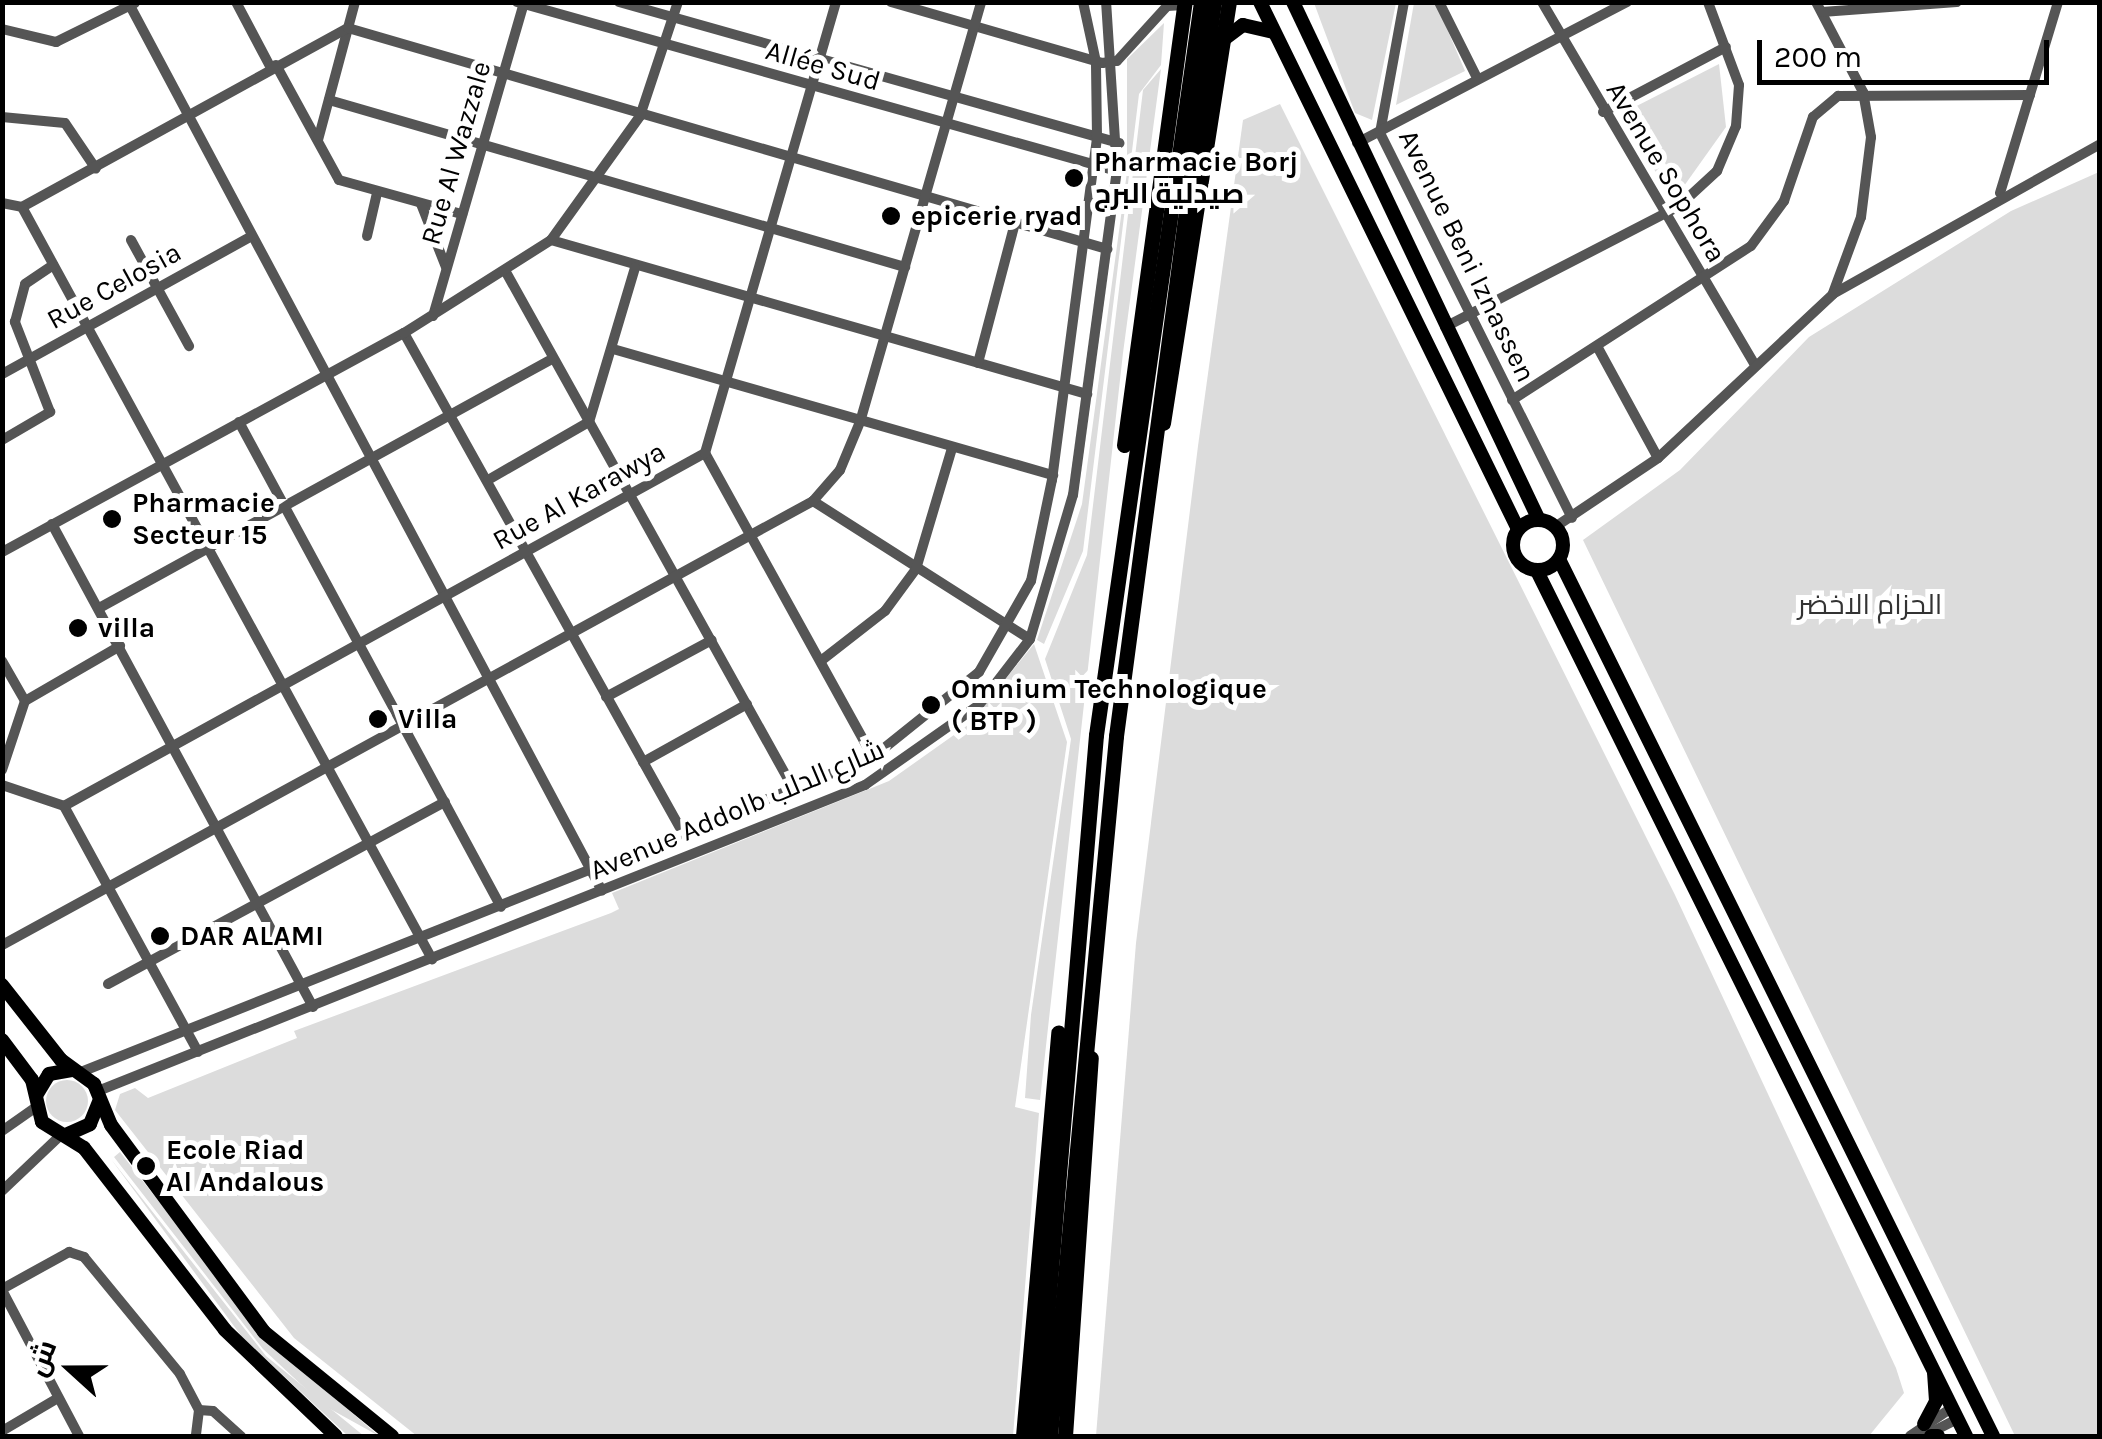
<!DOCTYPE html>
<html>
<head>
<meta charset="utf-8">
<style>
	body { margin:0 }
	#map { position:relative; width:2102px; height:1439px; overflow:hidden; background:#fff; font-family:Karla,Cairo,sans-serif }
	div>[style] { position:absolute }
	.green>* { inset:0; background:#dcdcdc }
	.round { border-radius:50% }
	.minor>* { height:10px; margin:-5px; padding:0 5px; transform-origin:5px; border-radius:5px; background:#555 }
	.major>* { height:14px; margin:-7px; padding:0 7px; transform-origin:7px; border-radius:7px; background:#000 }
	.major>.ring { margin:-7px; padding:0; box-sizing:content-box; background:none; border:14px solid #000; border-radius:50% }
	.highway>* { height:15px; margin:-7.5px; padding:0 7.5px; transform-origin:7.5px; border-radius:7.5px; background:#000 }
	.dots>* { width:28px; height:28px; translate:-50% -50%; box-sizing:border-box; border:5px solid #fff; border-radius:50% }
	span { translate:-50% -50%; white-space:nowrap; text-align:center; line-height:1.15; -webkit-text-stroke:10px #fff; paint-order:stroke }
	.street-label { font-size:28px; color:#000 }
	.poi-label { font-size:28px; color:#000; font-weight:700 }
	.left { translate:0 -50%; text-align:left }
	.park-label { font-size:28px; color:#333 }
	.frame { position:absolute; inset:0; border:5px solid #000; pointer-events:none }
	.north { position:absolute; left:20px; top:1319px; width:100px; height:100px; -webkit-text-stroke:8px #fff; paint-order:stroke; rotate:291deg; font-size:28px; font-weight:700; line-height:40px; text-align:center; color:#000 }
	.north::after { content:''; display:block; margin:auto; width:35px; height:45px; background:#000; clip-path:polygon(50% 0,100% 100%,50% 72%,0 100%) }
	.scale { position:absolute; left:1757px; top:40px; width:292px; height:45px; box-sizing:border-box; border:5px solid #000; border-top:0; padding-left:12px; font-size:30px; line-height:35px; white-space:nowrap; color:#000; -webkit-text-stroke:8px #fff; paint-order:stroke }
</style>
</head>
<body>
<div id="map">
	<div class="green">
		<i style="clip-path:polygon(1314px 3px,1396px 3px,1372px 120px,1355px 113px)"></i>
		<i style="clip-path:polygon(1414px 3px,1436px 3px,1465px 71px,1396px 105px)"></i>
		<i style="clip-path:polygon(1164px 23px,1161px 65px,1139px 94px,1083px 551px,1044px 644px,1037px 640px,1082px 504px,1127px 172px,1127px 59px)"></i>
		<i style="clip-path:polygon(1719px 64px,1726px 127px,1674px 200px,1619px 115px)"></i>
		<i style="clip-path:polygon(1161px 69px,1123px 353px,1040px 1100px,1025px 1098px,1031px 1015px,1071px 739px,1045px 659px,1087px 555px,1143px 90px)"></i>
		<i style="clip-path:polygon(1280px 104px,1675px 895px,1896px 1368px,1904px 1393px,1869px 1436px,1096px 1436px,1136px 943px,1198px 446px,1243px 120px)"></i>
		<i style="clip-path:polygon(2099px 172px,2099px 1436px,2015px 1436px,1583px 540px,1680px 470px,1809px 337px,2011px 211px)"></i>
		<i style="clip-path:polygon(1034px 644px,1067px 742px,1015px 1107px,1039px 1113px,1013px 1436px,417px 1436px,294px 1338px,115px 1110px,120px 1094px,135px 1088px,148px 1098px,297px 1038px,294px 1031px,611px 913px,619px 909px,612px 893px,889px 781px,968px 725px)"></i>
		<i class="round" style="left:46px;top:1080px;width:42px;height:42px"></i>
		<i style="clip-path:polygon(120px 1152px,269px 1342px,379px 1436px,323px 1405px,263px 1349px,114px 1157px)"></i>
		<i style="clip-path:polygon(111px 1159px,266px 1356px,364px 1436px,348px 1436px,242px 1337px)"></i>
	</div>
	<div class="minor">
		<i style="left:128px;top:2px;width:1007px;rotate:61.93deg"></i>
		<i style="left:236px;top:2px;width:75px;rotate:62.1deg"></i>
		<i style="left:517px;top:2px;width:623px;rotate:15.73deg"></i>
		<i style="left:619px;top:2px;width:520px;rotate:15.75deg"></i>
		<i style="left:891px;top:2px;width:220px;rotate:16.1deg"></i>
		<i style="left:1102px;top:63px;width:15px;rotate:-8deg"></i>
		<i style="left:1117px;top:61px;width:74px;rotate:-47.7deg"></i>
		<i style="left:1167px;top:6px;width:17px;rotate:-3deg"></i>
		<i style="left:1404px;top:2px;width:133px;rotate:100.4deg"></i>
		<i style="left:1380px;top:133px;width:430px;rotate:63.5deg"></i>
		<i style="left:1439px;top:2px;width:85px;rotate:63.4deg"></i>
		<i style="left:1542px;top:2px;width:420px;rotate:59.6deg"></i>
		<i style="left:1816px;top:2px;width:102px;rotate:62.4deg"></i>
		<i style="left:1863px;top:92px;width:46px;rotate:79.9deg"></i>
		<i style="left:1871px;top:137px;width:81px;rotate:97.1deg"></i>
		<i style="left:1861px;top:217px;width:81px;rotate:110.2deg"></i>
		<i style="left:1822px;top:12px;width:135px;rotate:-4.2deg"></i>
		<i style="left:2px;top:29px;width:56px;rotate:13.5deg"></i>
		<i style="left:56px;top:42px;width:88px;rotate:-26.3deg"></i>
		<i style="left:276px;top:65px;width:131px;rotate:61.3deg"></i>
		<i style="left:339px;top:180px;width:128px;rotate:15.5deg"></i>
		<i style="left:329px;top:100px;width:600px;rotate:16.17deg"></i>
		<i style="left:1603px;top:112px;width:139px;rotate:-27.9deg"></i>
		<i style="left:2px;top:117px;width:63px;rotate:5.4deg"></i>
		<i style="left:65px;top:123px;width:55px;rotate:56deg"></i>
		<i style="left:318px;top:140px;width:143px;rotate:-75deg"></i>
		<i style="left:1357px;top:143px;width:305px;rotate:-27.6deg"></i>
		<i style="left:2000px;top:193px;width:200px;rotate:-73.1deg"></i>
		<i style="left:2px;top:203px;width:20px;rotate:11deg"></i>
		<i style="left:22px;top:207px;width:372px;rotate:-28.8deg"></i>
		<i style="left:348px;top:28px;width:791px;rotate:16.23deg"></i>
		<i style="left:421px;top:204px;width:68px;rotate:68.4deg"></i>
		<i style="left:22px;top:207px;width:857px;rotate:61.4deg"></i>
		<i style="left:367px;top:236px;width:44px;rotate:-76.9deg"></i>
		<i style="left:131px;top:240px;width:121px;rotate:61.3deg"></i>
		<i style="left:551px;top:240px;width:558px;rotate:16.03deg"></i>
		<i style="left:507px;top:274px;width:588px;rotate:60.91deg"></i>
		<i style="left:433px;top:316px;width:327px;rotate:-73.8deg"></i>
		<i style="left:1445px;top:327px;width:263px;rotate:-27.3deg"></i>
		<i style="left:1679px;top:206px;width:52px;rotate:-42.6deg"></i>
		<i style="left:1717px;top:171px;width:49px;rotate:-67.1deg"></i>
		<i style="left:1736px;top:126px;width:41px;rotate:-85.8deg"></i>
		<i style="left:1739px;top:85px;width:89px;rotate:-110.5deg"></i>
		<i style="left:404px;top:333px;width:575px;rotate:60.85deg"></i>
		<i style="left:1598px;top:348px;width:125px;rotate:61.4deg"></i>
		<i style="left:613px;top:349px;width:458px;rotate:16deg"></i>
		<i style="left:978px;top:363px;width:145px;rotate:-75.2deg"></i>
		<i style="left:2px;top:374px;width:281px;rotate:-28.9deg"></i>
		<i style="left:1512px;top:400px;width:284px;rotate:-32.8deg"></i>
		<i style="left:1751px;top:246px;width:56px;rotate:-53.7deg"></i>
		<i style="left:1784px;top:201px;width:89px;rotate:-71deg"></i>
		<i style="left:1813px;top:117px;width:33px;rotate:-40deg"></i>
		<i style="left:1838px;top:96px;width:192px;rotate:-0.3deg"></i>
		<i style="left:239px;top:422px;width:551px;rotate:61.62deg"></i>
		<i style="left:2px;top:440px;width:56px;rotate:-30.3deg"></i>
		<i style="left:50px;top:412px;width:97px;rotate:-111.3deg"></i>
		<i style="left:15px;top:322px;width:39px;rotate:-75deg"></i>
		<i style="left:25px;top:284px;width:34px;rotate:-34deg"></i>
		<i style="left:705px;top:453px;width:347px;rotate:61.1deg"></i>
		<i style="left:488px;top:480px;width:116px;rotate:-29.9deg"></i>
		<i style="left:589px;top:422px;width:161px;rotate:-73.4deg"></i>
		<i style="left:813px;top:501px;width:257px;rotate:32.5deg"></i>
		<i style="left:52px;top:524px;width:549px;rotate:61.61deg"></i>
		<i style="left:1555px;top:527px;width:124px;rotate:-33.8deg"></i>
		<i style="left:1658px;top:458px;width:240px;rotate:-43.1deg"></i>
		<i style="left:1833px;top:294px;width:306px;rotate:-29.3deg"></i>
		<i style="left:2px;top:552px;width:458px;rotate:-28.6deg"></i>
		<i style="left:404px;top:333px;width:174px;rotate:-32.3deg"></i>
		<i style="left:551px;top:240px;width:153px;rotate:-54.3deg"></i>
		<i style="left:640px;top:116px;width:120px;rotate:-71.6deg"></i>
		<i style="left:101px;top:607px;width:515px;rotate:-28.81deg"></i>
		<i style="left:822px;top:660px;width:80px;rotate:-37.9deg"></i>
		<i style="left:885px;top:611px;width:52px;rotate:-53.6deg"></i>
		<i style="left:916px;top:569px;width:126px;rotate:-73.4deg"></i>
		<i style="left:2px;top:661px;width:46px;rotate:60.1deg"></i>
		<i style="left:606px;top:697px;width:120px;rotate:-28.3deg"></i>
		<i style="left:643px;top:762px;width:119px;rotate:-29.1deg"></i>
		<i style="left:2px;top:770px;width:73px;rotate:-71.6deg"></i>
		<i style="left:25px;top:701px;width:110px;rotate:-30.1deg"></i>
		<i style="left:2px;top:785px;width:65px;rotate:18.7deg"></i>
		<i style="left:64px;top:806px;width:280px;rotate:61.4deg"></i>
		<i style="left:64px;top:806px;width:732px;rotate:-28.84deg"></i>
		<i style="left:705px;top:453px;width:470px;rotate:-73.8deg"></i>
		<i style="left:2px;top:945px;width:925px;rotate:-28.7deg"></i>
		<i style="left:813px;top:501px;width:41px;rotate:-48.9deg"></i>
		<i style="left:840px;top:470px;width:52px;rotate:-67.4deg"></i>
		<i style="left:860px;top:422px;width:437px;rotate:-73.9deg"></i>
		<i style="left:108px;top:984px;width:383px;rotate:-28.4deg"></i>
		<i style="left:81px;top:1072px;width:852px;rotate:-21.69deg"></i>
		<i style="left:873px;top:757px;width:136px;rotate:-38.7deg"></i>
		<i style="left:979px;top:672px;width:105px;rotate:-60.3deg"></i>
		<i style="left:1031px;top:581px;width:103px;rotate:-78.3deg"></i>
		<i style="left:1052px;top:480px;width:346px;rotate:-82.5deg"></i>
		<i style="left:1097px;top:137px;width:75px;rotate:-90.8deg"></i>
		<i style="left:1096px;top:62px;width:61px;rotate:-102.2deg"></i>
		<i style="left:98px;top:1091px;width:826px;rotate:-21.75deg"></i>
		<i style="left:865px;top:785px;width:139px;rotate:-35.1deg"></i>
		<i style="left:979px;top:705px;width:83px;rotate:-52.3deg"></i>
		<i style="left:1030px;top:639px;width:150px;rotate:-73.4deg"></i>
		<i style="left:1073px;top:495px;width:327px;rotate:-82.3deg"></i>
		<i style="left:1117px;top:171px;width:169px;rotate:-93.7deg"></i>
		<i style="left:2px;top:1131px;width:42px;rotate:-35.2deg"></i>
		<i style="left:2px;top:1191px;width:84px;rotate:-43.6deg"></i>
		<i style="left:2px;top:1289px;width:77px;rotate:-28.9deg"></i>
		<i style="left:69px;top:1252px;width:16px;rotate:18deg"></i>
		<i style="left:84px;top:1257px;width:151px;rotate:50.6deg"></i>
		<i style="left:180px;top:1374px;width:41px;rotate:62.2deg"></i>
		<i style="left:199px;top:1410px;width:26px;rotate:97deg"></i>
		<i style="left:2px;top:1290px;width:165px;rotate:62.2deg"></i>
		<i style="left:199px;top:1410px;width:14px;rotate:4deg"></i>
		<i style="left:213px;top:1411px;width:38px;rotate:42deg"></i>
		<i style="left:2px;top:1431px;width:65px;rotate:-30.5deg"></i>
		<i style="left:1910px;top:1436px;width:52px;rotate:-34deg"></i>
		<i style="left:1924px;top:1436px;width:38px;rotate:-27deg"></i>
	</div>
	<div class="major">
		<i style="left:1260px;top:2px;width:587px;rotate:63.92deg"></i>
		<i style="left:1293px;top:2px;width:573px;rotate:64.6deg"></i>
		<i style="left:1223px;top:40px;width:25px;rotate:-37deg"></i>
		<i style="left:1243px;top:25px;width:31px;rotate:13deg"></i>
		<i class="ring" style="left:1513px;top:520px;width:36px;height:36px"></i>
		<i style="left:1559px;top:559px;width:979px;rotate:63.67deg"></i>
		<i style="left:1537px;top:571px;width:966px;rotate:63.62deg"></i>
		<i style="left:2px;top:985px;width:95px;rotate:51.8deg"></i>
		<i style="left:61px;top:1060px;width:41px;rotate:36deg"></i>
		<i style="left:94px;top:1084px;width:44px;rotate:67.5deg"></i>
		<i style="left:111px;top:1125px;width:257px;rotate:53.5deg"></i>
		<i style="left:264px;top:1332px;width:165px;rotate:39.1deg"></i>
		<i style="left:2px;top:1040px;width:50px;rotate:53.1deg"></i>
		<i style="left:32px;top:1080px;width:43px;rotate:76.6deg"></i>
		<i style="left:42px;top:1122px;width:49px;rotate:31.8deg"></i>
		<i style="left:84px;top:1148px;width:230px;rotate:52.2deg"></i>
		<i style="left:225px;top:1330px;width:153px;rotate:43.7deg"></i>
		<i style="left:37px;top:1094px;width:23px;rotate:-59deg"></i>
		<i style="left:49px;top:1074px;width:23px;rotate:-10deg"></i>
		<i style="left:68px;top:1134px;width:24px;rotate:-24deg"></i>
		<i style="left:90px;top:1124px;width:24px;rotate:-68deg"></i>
		<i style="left:1924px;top:1424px;width:26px;rotate:-62deg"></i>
		<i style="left:1936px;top:1401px;width:28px;rotate:-94deg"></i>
		<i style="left:1931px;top:1436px;width:7px"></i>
	</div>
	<div class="highway">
		<i style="left:1163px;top:423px;width:426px;rotate:-81.1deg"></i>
		<i style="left:1124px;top:445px;width:447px;rotate:-82.2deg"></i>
		<i style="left:1023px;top:1436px;width:405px;rotate:-85deg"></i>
		<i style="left:1037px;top:1436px;width:703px;rotate:-85.19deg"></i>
		<i style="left:1096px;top:735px;width:740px;rotate:-81.85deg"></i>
		<i style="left:1050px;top:1436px;width:703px;rotate:-84.61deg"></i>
		<i style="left:1116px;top:736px;width:741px;rotate:-82.4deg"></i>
		<i style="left:1065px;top:1436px;width:379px;rotate:-86.1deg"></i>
	</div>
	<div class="dots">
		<i style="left:1074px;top:178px;background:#000"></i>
		<i style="left:891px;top:216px;background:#000"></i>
		<i style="left:112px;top:519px;background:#000"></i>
		<i style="left:78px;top:628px;background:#000"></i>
		<i style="left:931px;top:705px;background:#000"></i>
		<i style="left:378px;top:719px;background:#000"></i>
		<i style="left:160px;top:936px;background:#000"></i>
		<i style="left:146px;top:1166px;background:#000"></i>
	</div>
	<div class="street-label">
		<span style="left:823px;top:66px;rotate:16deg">Allée Sud</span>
		<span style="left:456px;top:153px;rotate:-74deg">Rue Al Wazzale</span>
		<span style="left:1666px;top:172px;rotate:59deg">Avenue Sophora</span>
		<span style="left:1467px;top:256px;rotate:64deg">Avenue Beni Iznassen</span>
		<span style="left:114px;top:286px;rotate:-29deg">Rue Celosia</span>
		<span style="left:579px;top:496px;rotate:-29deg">Rue Al Karawya</span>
		<span style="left:737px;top:810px;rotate:-23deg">Avenue Addolb شارع الدلب</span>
	</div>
	<div class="poi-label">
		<span class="left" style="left:1094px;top:178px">Pharmacie Borj<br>صيدلية البرج</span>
		<span class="left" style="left:911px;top:216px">epicerie ryad</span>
		<span class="left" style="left:132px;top:519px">Pharmacie<br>Secteur 15</span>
		<span class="left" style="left:98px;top:628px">villa</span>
		<span class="left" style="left:951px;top:705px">Omnium Technologique<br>( BTP )</span>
		<span class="left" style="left:398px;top:719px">Villa</span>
		<span class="left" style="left:180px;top:936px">DAR ALAMI</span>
		<span class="left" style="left:166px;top:1166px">Ecole Riad<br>Al Andalous</span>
	</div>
	<div class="park-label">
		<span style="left:1870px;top:605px">الحزام الاخضر</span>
	</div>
	<div class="frame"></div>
	<div class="north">ش</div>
	<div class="scale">200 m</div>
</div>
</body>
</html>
